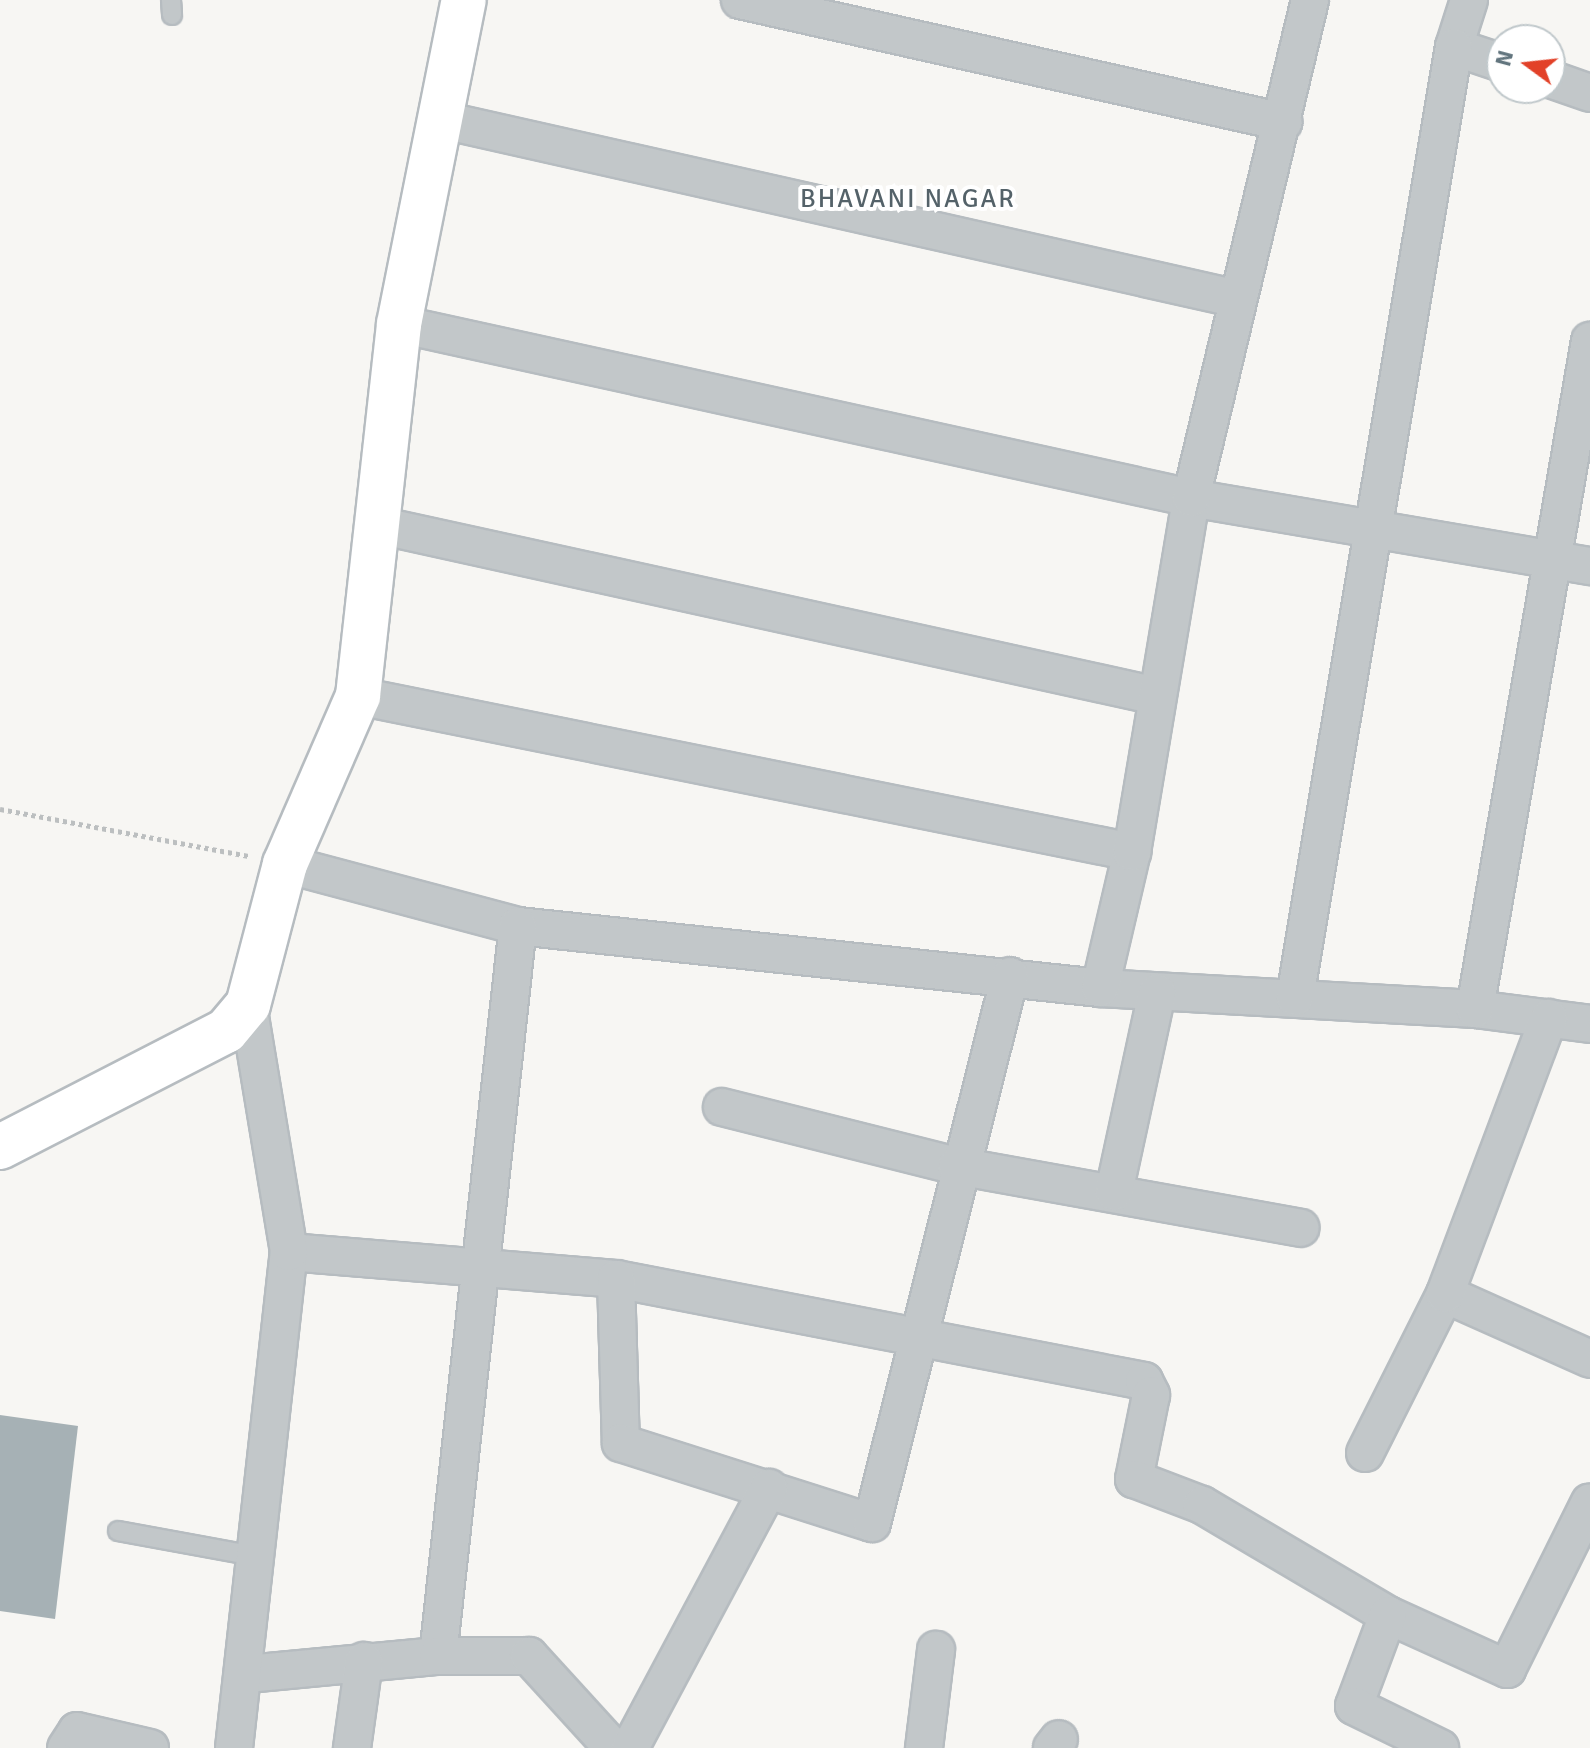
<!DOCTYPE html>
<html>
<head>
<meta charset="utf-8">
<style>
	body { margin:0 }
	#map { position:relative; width:1590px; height:1748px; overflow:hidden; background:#f7f6f3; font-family:Signika,sans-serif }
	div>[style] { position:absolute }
	.building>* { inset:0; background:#a6b1b5 }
	.path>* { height:5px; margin-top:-2.5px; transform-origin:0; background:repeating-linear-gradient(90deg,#bcbfc0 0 4px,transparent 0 8px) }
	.roads { filter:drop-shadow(2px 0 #b6bcc0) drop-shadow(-2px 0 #b6bcc0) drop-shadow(0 2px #b6bcc0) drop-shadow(0 -2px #b6bcc0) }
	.lane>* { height:18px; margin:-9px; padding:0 9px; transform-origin:9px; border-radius:9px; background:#c2c7c9 }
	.street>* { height:36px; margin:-18px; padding:0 18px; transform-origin:18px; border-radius:18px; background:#c2c7c9 }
	.secondary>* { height:44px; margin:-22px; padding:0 22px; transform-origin:22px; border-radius:22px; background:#fff }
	span { translate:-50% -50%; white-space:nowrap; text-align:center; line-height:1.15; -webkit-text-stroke:8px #fff; paint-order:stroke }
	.neighbourhood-label { font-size:26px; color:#546269; letter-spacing:2px }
	.north { position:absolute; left:1486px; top:24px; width:80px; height:80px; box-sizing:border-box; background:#fff; border:2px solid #c0c8cb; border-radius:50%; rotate:285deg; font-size:22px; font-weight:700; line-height:32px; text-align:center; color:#62757e }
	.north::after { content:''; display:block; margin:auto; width:28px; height:36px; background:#e24128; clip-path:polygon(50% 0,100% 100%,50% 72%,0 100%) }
</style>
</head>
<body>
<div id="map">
	<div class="building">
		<i style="clip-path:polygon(0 1415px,78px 1426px,55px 1619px,0 1611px)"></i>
	</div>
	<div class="path">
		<i style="left:0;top:809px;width:253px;rotate:10.7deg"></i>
	</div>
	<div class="roads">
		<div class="lane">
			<i style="left:171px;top:0;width:15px;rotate:86deg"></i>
			<i style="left:118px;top:1531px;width:143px;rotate:10.4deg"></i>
		</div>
		<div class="street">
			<i style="left:740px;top:0;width:557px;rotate:12.66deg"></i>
			<i style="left:1469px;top:0;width:49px;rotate:107.7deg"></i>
			<i style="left:1454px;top:47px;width:51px;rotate:18.4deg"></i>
			<i style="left:1550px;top:79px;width:42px;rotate:19.3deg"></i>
			<i style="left:438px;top:119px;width:820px;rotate:12.68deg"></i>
			<i style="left:399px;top:324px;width:811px;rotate:12.39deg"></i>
			<i style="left:1191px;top:498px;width:405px;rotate:9.7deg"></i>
			<i style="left:378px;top:525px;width:798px;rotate:12.38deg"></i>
			<i style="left:358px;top:696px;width:790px;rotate:11.4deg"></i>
			<i style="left:285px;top:864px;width:241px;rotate:14.9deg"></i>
			<i style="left:518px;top:926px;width:585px;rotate:6.08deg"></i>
			<i style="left:1100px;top:988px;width:376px;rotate:3.2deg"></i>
			<i style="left:1475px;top:1009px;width:116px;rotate:7.4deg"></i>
			<i style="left:1100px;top:988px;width:140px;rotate:-76.8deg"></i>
			<i style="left:1132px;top:852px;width:359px;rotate:-80.5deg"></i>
			<i style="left:1191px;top:498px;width:512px;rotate:-76.56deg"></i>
			<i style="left:1295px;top:997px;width:963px;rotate:-80.5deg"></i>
			<i style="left:1475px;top:1009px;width:678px;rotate:-80.23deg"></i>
			<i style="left:722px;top:1107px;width:242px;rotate:14.1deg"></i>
			<i style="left:957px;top:1166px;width:349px;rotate:10.2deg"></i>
			<i style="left:1114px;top:1192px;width:204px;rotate:-77.8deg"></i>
			<i style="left:289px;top:1252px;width:328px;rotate:4.7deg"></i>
			<i style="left:616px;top:1279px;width:538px;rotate:10.93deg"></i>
			<i style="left:1144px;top:1381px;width:16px;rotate:63deg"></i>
			<i style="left:1151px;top:1395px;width:86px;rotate:101.4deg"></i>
			<i style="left:1134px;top:1479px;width:73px;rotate:20.9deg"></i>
			<i style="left:1202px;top:1505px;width:216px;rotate:30.6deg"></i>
			<i style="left:1388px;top:1615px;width:131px;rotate:24.4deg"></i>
			<i style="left:1507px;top:1669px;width:186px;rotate:-63.6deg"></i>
			<i style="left:616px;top:1279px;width:164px;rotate:88.3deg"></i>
			<i style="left:621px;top:1443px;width:263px;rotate:17.7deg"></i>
			<i style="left:872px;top:1523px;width:564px;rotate:-75.84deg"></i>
			<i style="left:1445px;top:1294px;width:159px;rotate:24.1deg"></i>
			<i style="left:1365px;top:1453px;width:178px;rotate:-63.3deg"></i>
			<i style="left:1445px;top:1294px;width:295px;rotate:-69.4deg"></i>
			<i style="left:1388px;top:1615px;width:97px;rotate:110.5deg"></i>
			<i style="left:1354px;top:1706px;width:96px;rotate:26deg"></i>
			<i style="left:438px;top:1656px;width:734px;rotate:-83.75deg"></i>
			<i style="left:247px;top:1674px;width:192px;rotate:-5.4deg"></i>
			<i style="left:438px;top:1656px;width:91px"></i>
			<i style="left:529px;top:1656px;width:125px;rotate:47.6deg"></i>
			<i style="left:66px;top:1748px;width:20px;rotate:-57deg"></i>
			<i style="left:77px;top:1731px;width:75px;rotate:13.1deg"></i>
			<i style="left:234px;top:1748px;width:499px;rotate:-83.7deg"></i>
			<i style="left:289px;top:1252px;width:250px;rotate:-99.4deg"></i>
			<i style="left:352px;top:1748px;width:88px;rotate:-82.1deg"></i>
			<i style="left:630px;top:1748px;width:295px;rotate:-61.9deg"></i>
			<i style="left:924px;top:1748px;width:99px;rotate:-83deg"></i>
			<i style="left:1052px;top:1748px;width:11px;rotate:-52deg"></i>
		</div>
		<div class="secondary">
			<i style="left:0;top:1147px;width:254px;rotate:-27.2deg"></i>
			<i style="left:226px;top:1031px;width:34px;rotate:-50deg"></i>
			<i style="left:248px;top:1005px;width:146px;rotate:-75.3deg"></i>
			<i style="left:285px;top:864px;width:183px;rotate:-66.5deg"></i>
			<i style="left:358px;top:696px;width:374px;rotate:-83.7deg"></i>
			<i style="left:399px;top:324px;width:330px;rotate:-78.7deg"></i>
		</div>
	</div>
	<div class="neighbourhood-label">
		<span style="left:908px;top:200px">BHAVANI NAGAR</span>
	</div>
	<div class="north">N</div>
</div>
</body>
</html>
